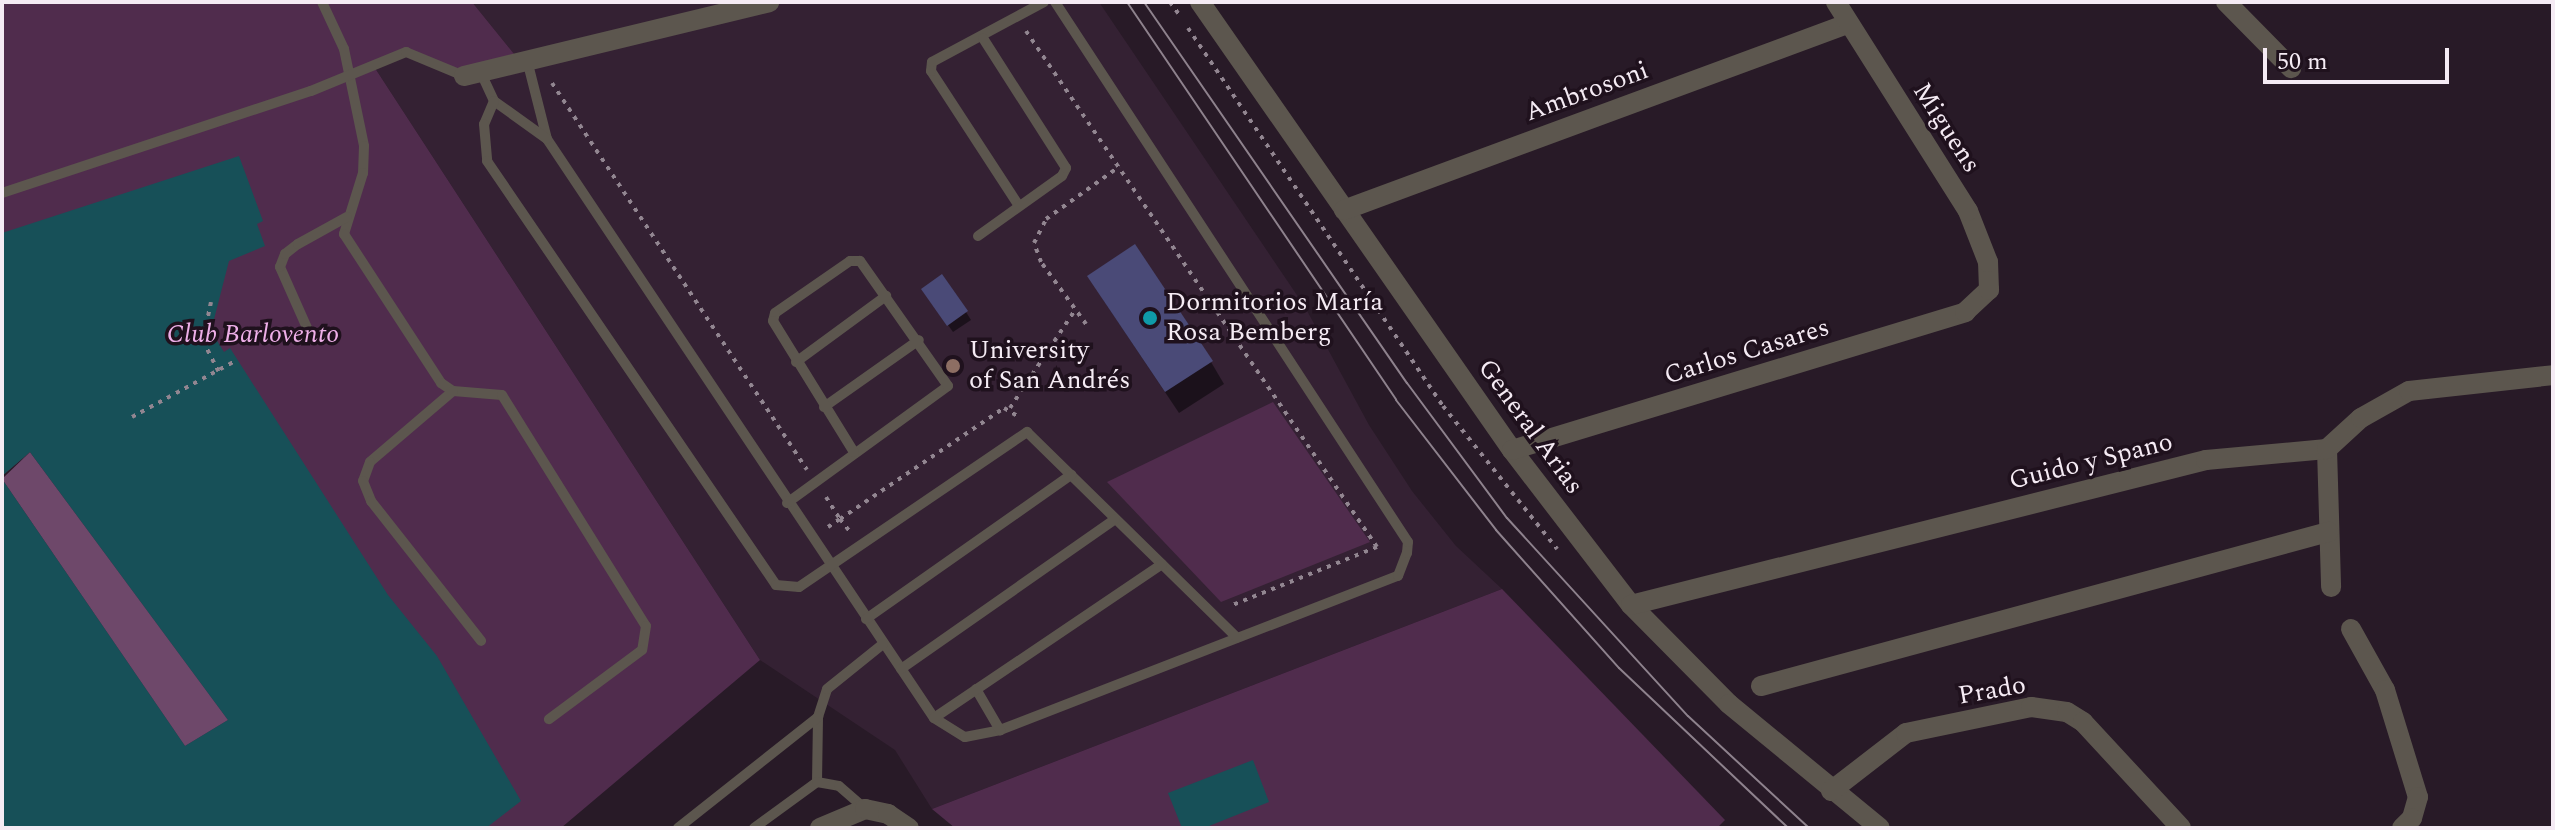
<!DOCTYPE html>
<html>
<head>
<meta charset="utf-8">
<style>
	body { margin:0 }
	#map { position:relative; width:2555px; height:830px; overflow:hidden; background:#281a27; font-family:Spectral,serif }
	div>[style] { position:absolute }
	.built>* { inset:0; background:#342133 }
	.green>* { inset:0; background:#502c4d }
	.forest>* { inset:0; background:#6e486a }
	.water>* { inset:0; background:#175058 }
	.shadow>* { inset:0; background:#0007 }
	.building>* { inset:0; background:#4a4a77 }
	.path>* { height:4px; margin-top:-2px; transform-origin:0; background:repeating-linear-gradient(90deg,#928691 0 4px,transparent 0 10px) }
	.lane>* { height:10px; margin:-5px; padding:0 5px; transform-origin:5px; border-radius:5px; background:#5c564e }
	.street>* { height:20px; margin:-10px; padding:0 10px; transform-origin:10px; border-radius:10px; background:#5c564e }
	.tram>* { height:2px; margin:-1px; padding:0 1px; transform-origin:1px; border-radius:1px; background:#8e828d }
	.dots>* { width:22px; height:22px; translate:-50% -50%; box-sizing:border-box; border:4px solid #1f111d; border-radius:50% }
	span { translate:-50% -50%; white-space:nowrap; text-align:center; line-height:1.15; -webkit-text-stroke:7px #1f111d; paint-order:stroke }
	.street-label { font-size:26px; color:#f5ebf4 }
	.poi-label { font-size:26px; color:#f5ebf4 }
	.left { translate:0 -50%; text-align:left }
	.park-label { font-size:26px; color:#eeafe8; font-style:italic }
	.frame { position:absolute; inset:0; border:4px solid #f5ebf4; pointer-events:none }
	.scale { position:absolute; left:2263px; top:48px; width:186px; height:36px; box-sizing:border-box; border:4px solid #f5ebf4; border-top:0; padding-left:10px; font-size:24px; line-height:28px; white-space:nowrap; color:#f5ebf4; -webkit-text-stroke:6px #1f111d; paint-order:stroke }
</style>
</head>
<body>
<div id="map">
	<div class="built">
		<i style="clip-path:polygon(472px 2px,1099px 2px,1305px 307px,1369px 425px,1412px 491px,1456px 546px,1502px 589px,932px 809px,895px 750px,760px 660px,373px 65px,406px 52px,522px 64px)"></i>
	</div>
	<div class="green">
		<i style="clip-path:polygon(2px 2px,472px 2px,523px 65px,464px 76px,406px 53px,373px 65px,760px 660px,561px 828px,2px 828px,2px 479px,185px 745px,227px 720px,30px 452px,2px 476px)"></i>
		<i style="clip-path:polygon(1273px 402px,1370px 542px,1221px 602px,1107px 482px)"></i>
		<i style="clip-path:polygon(1502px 589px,1725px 820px,1717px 828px,955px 828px,932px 809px)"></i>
	</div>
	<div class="forest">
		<i style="clip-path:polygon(30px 452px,228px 720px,185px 746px,2px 479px)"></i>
	</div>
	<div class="water">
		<i style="clip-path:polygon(239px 156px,263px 221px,257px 224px,265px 246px,229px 261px,211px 331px,224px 352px,230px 348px,388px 595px,437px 656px,521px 801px,486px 828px,2px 828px,2px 479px,185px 746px,228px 720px,30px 452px,2px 476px,2px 233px)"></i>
		<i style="clip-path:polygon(1253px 760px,1269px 802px,1204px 828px,1182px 828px,1168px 793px)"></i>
	</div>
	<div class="shadow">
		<i style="clip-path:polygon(928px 297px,966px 312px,971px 320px,953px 332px)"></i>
		<i style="clip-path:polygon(1102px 298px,1211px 362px,1224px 384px,1179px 413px)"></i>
	</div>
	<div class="building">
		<i style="clip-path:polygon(1135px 244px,1213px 361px,1165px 392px,1087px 276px)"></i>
		<i style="clip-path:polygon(942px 274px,968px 311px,947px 326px,921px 289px)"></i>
	</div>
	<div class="path">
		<i style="left:1170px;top:2px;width:19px;rotate:54deg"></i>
		<i style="left:1188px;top:28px;width:456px;rotate:56deg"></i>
		<i style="left:1443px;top:406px;width:183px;rotate:51.4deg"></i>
		<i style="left:1026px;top:31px;width:624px;rotate:55.78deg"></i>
		<i style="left:1377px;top:547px;width:158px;rotate:158.1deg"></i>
		<i style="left:552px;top:83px;width:463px;rotate:56.6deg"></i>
		<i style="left:211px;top:302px;width:40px;rotate:102deg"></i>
		<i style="left:203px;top:341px;width:34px;rotate:63deg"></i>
		<i style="left:1086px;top:324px;width:77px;rotate:-126deg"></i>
		<i style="left:1041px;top:262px;width:20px;rotate:-110deg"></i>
		<i style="left:1034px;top:243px;width:27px;rotate:-63deg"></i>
		<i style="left:1046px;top:219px;width:90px;rotate:-35.5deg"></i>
		<i style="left:1010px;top:408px;width:118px;rotate:-56.4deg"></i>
		<i style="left:132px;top:417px;width:119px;rotate:-28.5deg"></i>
		<i style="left:826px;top:497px;width:26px;rotate:58deg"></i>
		<i style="left:840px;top:519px;width:198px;rotate:-34.1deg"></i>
		<i style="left:1004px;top:408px;width:17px;rotate:31deg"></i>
		<i style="left:828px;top:527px;width:14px;rotate:-34deg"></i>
		<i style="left:840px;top:519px;width:16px;rotate:52deg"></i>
	</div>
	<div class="lane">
		<i style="left:322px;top:2px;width:52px;rotate:64.9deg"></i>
		<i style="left:344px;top:49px;width:99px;rotate:78.3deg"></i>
		<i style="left:364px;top:146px;width:27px;rotate:92deg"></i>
		<i style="left:363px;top:173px;width:64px;rotate:107.3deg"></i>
		<i style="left:344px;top:234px;width:178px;rotate:56.9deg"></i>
		<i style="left:441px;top:383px;width:14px;rotate:34deg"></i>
		<i style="left:453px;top:391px;width:49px;rotate:4.7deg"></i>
		<i style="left:502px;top:395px;width:272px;rotate:58.1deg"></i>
		<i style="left:646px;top:626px;width:24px;rotate:99deg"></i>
		<i style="left:642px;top:650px;width:116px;rotate:143.4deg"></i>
		<i style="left:528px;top:64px;width:77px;rotate:75.8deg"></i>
		<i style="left:547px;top:139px;width:696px;rotate:56.24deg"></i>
		<i style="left:934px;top:718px;width:36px;rotate:32deg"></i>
		<i style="left:965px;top:737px;width:36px;rotate:-11deg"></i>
		<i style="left:1000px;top:730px;width:427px;rotate:-21.2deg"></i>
		<i style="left:1398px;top:576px;width:25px;rotate:-69deg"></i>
		<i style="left:1407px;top:553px;width:11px;rotate:-85deg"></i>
		<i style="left:1408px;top:542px;width:645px;rotate:-123.17deg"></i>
		<i style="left:481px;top:73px;width:31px;rotate:65deg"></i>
		<i style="left:494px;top:101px;width:65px;rotate:35.6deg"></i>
		<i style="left:494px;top:101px;width:25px;rotate:113deg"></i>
		<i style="left:484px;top:124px;width:37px;rotate:85deg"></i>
		<i style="left:487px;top:161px;width:513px;rotate:55.72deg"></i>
		<i style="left:776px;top:585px;width:23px;rotate:5deg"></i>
		<i style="left:799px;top:587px;width:276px;rotate:-34.2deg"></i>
		<i style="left:1027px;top:432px;width:294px;rotate:44.4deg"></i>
		<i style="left:2px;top:193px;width:325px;rotate:-18.3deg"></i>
		<i style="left:311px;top:91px;width:103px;rotate:-22.3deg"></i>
		<i style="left:406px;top:52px;width:63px;rotate:22.5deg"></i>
		<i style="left:1019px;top:206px;width:161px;rotate:-123.1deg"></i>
		<i style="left:931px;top:71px;width:9px;rotate:-84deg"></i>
		<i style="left:932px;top:62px;width:127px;rotate:-28.2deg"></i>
		<i style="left:978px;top:236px;width:103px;rotate:-35.5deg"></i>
		<i style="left:1062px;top:176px;width:9px;rotate:-63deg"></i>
		<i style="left:1066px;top:168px;width:154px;rotate:-122.6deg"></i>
		<i style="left:312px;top:339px;width:79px;rotate:-114deg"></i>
		<i style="left:280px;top:267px;width:14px;rotate:-69deg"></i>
		<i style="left:285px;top:254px;width:16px;rotate:-38deg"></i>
		<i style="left:298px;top:244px;width:56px;rotate:-28.9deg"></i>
		<i style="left:796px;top:362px;width:112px;rotate:-36.3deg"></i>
		<i style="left:453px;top:391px;width:109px;rotate:139.5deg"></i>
		<i style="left:370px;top:462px;width:20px;rotate:110deg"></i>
		<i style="left:363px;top:481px;width:22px;rotate:68deg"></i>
		<i style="left:371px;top:501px;width:178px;rotate:51.8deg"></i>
		<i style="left:824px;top:407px;width:116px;rotate:-35.2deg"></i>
		<i style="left:787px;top:503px;width:199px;rotate:-36deg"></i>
		<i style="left:948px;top:386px;width:153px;rotate:-125.1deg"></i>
		<i style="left:860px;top:261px;width:10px;rotate:180deg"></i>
		<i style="left:850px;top:261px;width:91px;rotate:145.3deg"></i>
		<i style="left:775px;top:313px;width:8px;rotate:104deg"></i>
		<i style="left:773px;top:321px;width:154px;rotate:58.3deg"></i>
		<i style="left:866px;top:619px;width:251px;rotate:-35.1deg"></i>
		<i style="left:901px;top:669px;width:261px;rotate:-35deg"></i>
		<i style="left:976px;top:689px;width:48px;rotate:59.7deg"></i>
		<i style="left:934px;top:718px;width:275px;rotate:-34deg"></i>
		<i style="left:817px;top:782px;width:65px;rotate:-89.1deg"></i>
		<i style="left:818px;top:717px;width:29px;rotate:-72deg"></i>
		<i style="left:827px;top:689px;width:72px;rotate:-38.8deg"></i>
		<i style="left:678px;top:828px;width:179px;rotate:-38.4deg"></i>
		<i style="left:754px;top:828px;width:78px;rotate:-36.1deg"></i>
		<i style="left:817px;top:782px;width:22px;rotate:10deg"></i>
		<i style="left:839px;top:786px;width:35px;rotate:41deg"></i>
	</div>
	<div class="street">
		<i style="left:1200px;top:2px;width:546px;rotate:55.15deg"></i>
		<i style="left:1512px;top:450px;width:195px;rotate:52.5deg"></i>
		<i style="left:1631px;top:605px;width:139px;rotate:45.3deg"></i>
		<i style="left:1729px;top:704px;width:195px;rotate:39.4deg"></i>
		<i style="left:2226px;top:2px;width:93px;rotate:45.4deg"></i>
		<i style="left:464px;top:76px;width:314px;rotate:-13.6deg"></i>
		<i style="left:1344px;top:210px;width:536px;rotate:-20.29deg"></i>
		<i style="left:2327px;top:449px;width:138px;rotate:88.3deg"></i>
		<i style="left:1512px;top:450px;width:474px;rotate:-16.9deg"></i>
		<i style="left:1965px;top:312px;width:33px;rotate:-43deg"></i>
		<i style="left:1989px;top:290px;width:28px;rotate:-92deg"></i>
		<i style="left:1988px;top:262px;width:55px;rotate:-111.4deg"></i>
		<i style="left:1968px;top:211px;width:247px;rotate:-122.3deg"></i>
		<i style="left:1631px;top:605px;width:593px;rotate:-14.15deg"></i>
		<i style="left:2206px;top:460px;width:121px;rotate:-5.2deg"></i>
		<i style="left:2327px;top:449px;width:46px;rotate:-42.4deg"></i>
		<i style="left:2361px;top:418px;width:55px;rotate:-29.4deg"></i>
		<i style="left:2409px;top:391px;width:145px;rotate:-6.3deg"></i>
		<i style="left:2351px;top:629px;width:70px;rotate:60.9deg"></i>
		<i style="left:2385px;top:690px;width:112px;rotate:72.9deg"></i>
		<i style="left:2418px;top:797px;width:22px;rotate:106deg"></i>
		<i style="left:2412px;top:818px;width:14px;rotate:135deg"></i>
		<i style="left:1761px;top:686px;width:588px;rotate:-15.2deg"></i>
		<i style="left:1831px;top:791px;width:95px;rotate:-37.7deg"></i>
		<i style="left:1906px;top:733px;width:128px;rotate:-11.7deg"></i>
		<i style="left:2031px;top:707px;width:36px;rotate:8deg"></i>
		<i style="left:2067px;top:712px;width:19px;rotate:32deg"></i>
		<i style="left:2083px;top:722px;width:144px;rotate:47.2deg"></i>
		<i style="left:820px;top:828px;width:49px;rotate:-22.9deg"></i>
		<i style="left:865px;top:809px;width:24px;rotate:12deg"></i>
		<i style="left:888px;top:814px;width:25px;rotate:34deg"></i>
	</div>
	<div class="tram">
		<i style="left:1127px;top:2px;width:480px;rotate:55.9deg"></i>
		<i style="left:1396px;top:400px;width:164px;rotate:52.4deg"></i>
		<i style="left:1496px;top:530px;width:185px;rotate:48.3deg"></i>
		<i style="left:1619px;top:668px;width:233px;rotate:43.4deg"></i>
		<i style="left:1144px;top:2px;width:463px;rotate:55.4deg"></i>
		<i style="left:1407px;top:383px;width:168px;rotate:53.5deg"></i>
		<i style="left:1507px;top:518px;width:268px;rotate:47.6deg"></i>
		<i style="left:1688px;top:716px;width:165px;rotate:42.8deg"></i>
	</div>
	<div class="dots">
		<i style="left:1150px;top:318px;background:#0f9aa8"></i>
		<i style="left:953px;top:366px;background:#8d6e63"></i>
	</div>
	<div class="street-label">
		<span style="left:1587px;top:92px;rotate:-20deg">Ambrosoni</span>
		<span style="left:1946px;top:128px;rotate:57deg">Miguens</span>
		<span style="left:1747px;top:352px;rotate:-17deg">Carlos Casares</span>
		<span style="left:1530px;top:427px;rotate:54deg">General Arias</span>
		<span style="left:2091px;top:462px;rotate:-14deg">Guido y Spano</span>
		<span style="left:1992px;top:691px;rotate:-10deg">Prado</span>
	</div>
	<div class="poi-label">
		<span class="left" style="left:1166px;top:318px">Dormitorios María<br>Rosa Bemberg</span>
		<span class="left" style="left:969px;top:366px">University<br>of San Andrés</span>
	</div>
	<div class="park-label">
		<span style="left:253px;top:335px">Club Barlovento</span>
	</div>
	<div class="frame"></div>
	<div class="scale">50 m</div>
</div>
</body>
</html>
